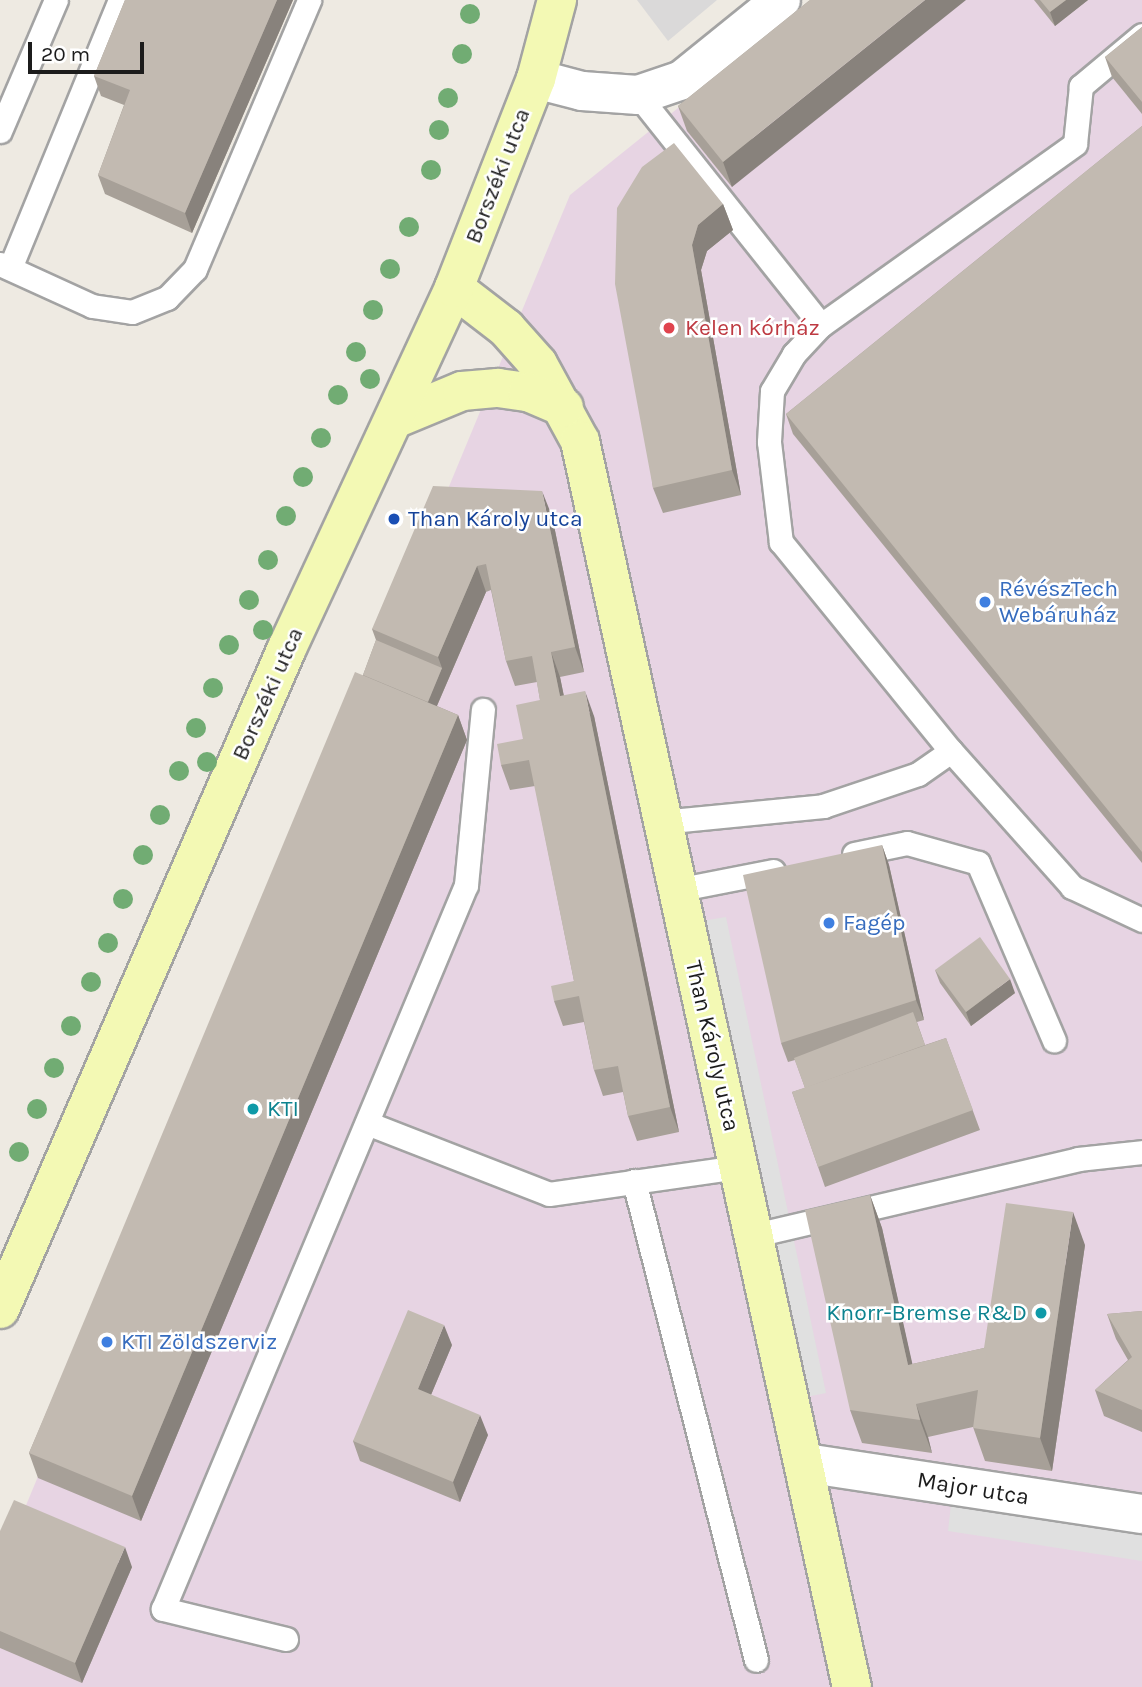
<!DOCTYPE html>
<html>
<head>
<meta charset="utf-8">
<style>
	body { margin:0 }
	#map { position:relative; width:1142px; height:1687px; overflow:hidden; background:#eeeae2; font-family:Karla,sans-serif }
	div>[style] { position:absolute }
	.residential>* { inset:0; background:#dad9d9 }
	.industrial>* { inset:0; background:#e7d4e3 }
	.parking>* { inset:0; background:#e0e0e0 }
	.roads { filter:drop-shadow(2px 0 #a3a3a3) drop-shadow(-2px 0 #a3a3a3) drop-shadow(0 2px #a3a3a3) drop-shadow(0 -2px #a3a3a3) }
	.lane>* { height:23px; margin:-11.5px; padding:0 11.5px; transform-origin:11.5px; border-radius:11.5px; background:#fff }
	.street>* { height:38px; margin:-19px; padding:0 19px; transform-origin:19px; border-radius:19px; background:#fff }
	.secondary>* { height:38px; margin:-19px; padding:0 19px; transform-origin:19px; border-radius:19px; background:#f3f9b4 }
	.trees>* { width:20px; height:20px; margin:-10px; border-radius:50%; background:#71ac73 }
	.wall>* { inset:0; background:#a7a098 }
	.shaded-wall>* { inset:0; background:#88827c }
	.building>* { inset:0; background:#c2bab1 }
	.dots>* { width:19px; height:19px; translate:-50% -50%; box-sizing:border-box; border:4px solid #fff; border-radius:50% }
	span { translate:-50% -50%; white-space:nowrap; text-align:center; line-height:1.15; -webkit-text-stroke:5px #fff; paint-order:stroke }
	.street-label { font-size:23px; color:#1c1c1c }
	.health-label { font-size:23px; color:#be3a42 }
	.left { translate:0 -50%; text-align:left }
	.transit-label { font-size:23px; color:#164399 }
	.shop-label { font-size:23px; color:#366cbe }
	.culture-label { font-size:23px; color:#0d838f }
	.right { translate:-100% -50%; text-align:right }
	.scale { position:absolute; left:28px; top:42px; width:116px; height:32px; box-sizing:border-box; border:4px solid #1c1c1c; border-top:0; padding-left:9px; font-size:21px; line-height:24px; white-space:nowrap; color:#1c1c1c; -webkit-text-stroke:5px #fff; paint-order:stroke }
</style>
</head>
<body>
<div id="map">
	<div class="residential">
		<i style="clip-path:polygon(637px 0,717px 0,668px 41px)"></i>
	</div>
	<div class="industrial">
		<i style="clip-path:polygon(812px 0,1142px 0,1142px 1687px,0 1687px,0 1568px,570px 195px)"></i>
	</div>
	<div class="parking">
		<i style="clip-path:polygon(726px 917px,826px 1393px,791px 1400px,684px 924px)"></i>
		<i style="clip-path:polygon(953px 1486px,1142px 1514px,1142px 1561px,948px 1531px)"></i>
	</div>
	<div class="roads">
		<div class="lane">
			<i style="left:1142px;top:35px;width:80px;rotate:140.1deg"></i>
			<i style="left:1081px;top:86px;width:58px;rotate:95.9deg"></i>
			<i style="left:1075px;top:144px;width:312px;rotate:144.5deg"></i>
			<i style="left:821px;top:325px;width:40px;rotate:133deg"></i>
			<i style="left:794px;top:354px;width:43px;rotate:120.7deg"></i>
			<i style="left:772px;top:391px;width:51px;rotate:93.4deg"></i>
			<i style="left:769px;top:442px;width:101px;rotate:83.2deg"></i>
			<i style="left:781px;top:542px;width:269px;rotate:50.9deg"></i>
			<i style="left:951px;top:751px;width:182px;rotate:48.3deg"></i>
			<i style="left:1072px;top:887px;width:77px;rotate:25.2deg"></i>
			<i style="left:638px;top:95px;width:294px;rotate:51.5deg"></i>
			<i style="left:0;top:131px;width:142px;rotate:-66.9deg"></i>
			<i style="left:0;top:264px;width:101px;rotate:24.5deg"></i>
			<i style="left:92px;top:306px;width:40px;rotate:8.5deg"></i>
			<i style="left:132px;top:312px;width:38px;rotate:-22deg"></i>
			<i style="left:167px;top:298px;width:40px;rotate:-46deg"></i>
			<i style="left:195px;top:269px;width:292px;rotate:-67deg"></i>
			<i style="left:10px;top:268px;width:290px;rotate:-67.7deg"></i>
			<i style="left:661px;top:822px;width:163px;rotate:-5.6deg"></i>
			<i style="left:823px;top:806px;width:100px;rotate:-18.6deg"></i>
			<i style="left:918px;top:774px;width:40px;rotate:-34.9deg"></i>
			<i style="left:854px;top:854px;width:54px;rotate:-11.7deg"></i>
			<i style="left:907px;top:843px;width:74px;rotate:15.7deg"></i>
			<i style="left:978px;top:863px;width:193px;rotate:66.8deg"></i>
			<i style="left:676px;top:890px;width:99px;rotate:-11.1deg"></i>
			<i style="left:367px;top:1123px;width:195px;rotate:21.3deg"></i>
			<i style="left:549px;top:1194px;width:192px;rotate:-8.1deg"></i>
			<i style="left:634px;top:1181px;width:494px;rotate:75.7deg"></i>
			<i style="left:755px;top:1235px;width:332px;rotate:-13.2deg"></i>
			<i style="left:1078px;top:1159px;width:64px;rotate:-6.2deg"></i>
			<i style="left:286px;top:1639px;width:127px;rotate:-166.3deg"></i>
			<i style="left:163px;top:1609px;width:785px;rotate:-67.29deg"></i>
			<i style="left:466px;top:885px;width:176px;rotate:-84.5deg"></i>
		</div>
		<div class="street">
			<i style="left:536px;top:79px;width:48px;rotate:14.6deg"></i>
			<i style="left:582px;top:91px;width:56px;rotate:4.1deg"></i>
			<i style="left:638px;top:95px;width:46px;rotate:-18.8deg"></i>
			<i style="left:682px;top:80px;width:127px;rotate:-38.9deg"></i>
			<i style="left:805px;top:1463px;width:341px;rotate:8.6deg"></i>
		</div>
		<div class="secondary">
			<i style="left:454px;top:288px;width:66px;rotate:37.6deg"></i>
			<i style="left:506px;top:328px;width:48px;rotate:48.4deg"></i>
			<i style="left:538px;top:364px;width:88px;rotate:61.4deg"></i>
			<i style="left:580px;top:441px;width:1275px;rotate:77.69deg"></i>
			<i style="left:397px;top:418px;width:70px;rotate:-22.6deg"></i>
			<i style="left:462px;top:391px;width:36px;rotate:-5deg"></i>
			<i style="left:498px;top:388px;width:30px;rotate:8deg"></i>
			<i style="left:528px;top:392px;width:39px;rotate:23deg"></i>
			<i style="left:0;top:1309px;width:721px;rotate:-66.53deg"></i>
			<i style="left:287px;top:648px;width:397px;rotate:-65.1deg"></i>
			<i style="left:454px;top:288px;width:225px;rotate:-68.6deg"></i>
			<i style="left:536px;top:79px;width:82px;rotate:-75.1deg"></i>
		</div>
	</div>
	<div class="trees">
		<i style="left:470px;top:14px"></i>
		<i style="left:462px;top:54px"></i>
		<i style="left:448px;top:98px"></i>
		<i style="left:439px;top:130px"></i>
		<i style="left:431px;top:170px"></i>
		<i style="left:409px;top:227px"></i>
		<i style="left:390px;top:269px"></i>
		<i style="left:373px;top:310px"></i>
		<i style="left:356px;top:352px"></i>
		<i style="left:370px;top:379px"></i>
		<i style="left:338px;top:395px"></i>
		<i style="left:321px;top:438px"></i>
		<i style="left:303px;top:477px"></i>
		<i style="left:286px;top:516px"></i>
		<i style="left:268px;top:560px"></i>
		<i style="left:249px;top:600px"></i>
		<i style="left:263px;top:630px"></i>
		<i style="left:229px;top:645px"></i>
		<i style="left:213px;top:688px"></i>
		<i style="left:196px;top:728px"></i>
		<i style="left:207px;top:762px"></i>
		<i style="left:179px;top:771px"></i>
		<i style="left:160px;top:815px"></i>
		<i style="left:143px;top:855px"></i>
		<i style="left:123px;top:899px"></i>
		<i style="left:108px;top:943px"></i>
		<i style="left:91px;top:982px"></i>
		<i style="left:71px;top:1026px"></i>
		<i style="left:54px;top:1068px"></i>
		<i style="left:37px;top:1109px"></i>
		<i style="left:19px;top:1152px"></i>
	</div>
	<div class="wall">
		<i style="clip-path:polygon(125px 0,293px 0,192px 233px,105px 194px,98px 175px,124px 105px,101px 96px,94px 76px)"></i>
		<i style="clip-path:polygon(810px 0,732px 187px,687px 131px,678px 106px)"></i>
		<i style="clip-path:polygon(1034px 0,1088px 0,1055px 26px)"></i>
		<i style="clip-path:polygon(1142px 27px,1142px 114px,1112px 77px,1105px 57px)"></i>
		<i style="clip-path:polygon(1142px 126px,1142px 863px,793px 434px,786px 414px)"></i>
		<i style="clip-path:polygon(723px 204px,733px 230px,707px 251px,701px 270px,741px 495px,663px 513px,653px 488px,617px 208px)"></i>
		<i style="clip-path:polygon(552px 516px,584px 672px,560px 677px,564px 696px,594px 716px,679px 1132px,637px 1141px,628px 1116px,623px 1092px,603px 1096px,594px 1070px,584px 1022px,563px 1026px,554px 1001px,574px 981px,535px 786px,510px 790px,501px 765px,523px 739px,540px 700px,537px 682px,515px 686px,506px 661px,491px 590px,486px 592px,437px 706px,458px 715px,467px 740px,141px 1521px,38px 1478px,29px 1453px,363px 675px,376px 640px,372px 629px)"></i>
		<i style="clip-path:polygon(882px 845px,889px 865px,924px 1020px,917px 1022px,925px 1045px,946px 1038px,980px 1130px,825px 1187px,792px 1092px,805px 1088px,795px 1060px,788px 1062px,781px 1043px)"></i>
		<i style="clip-path:polygon(935px 970px,1015px 993px,971px 1026px,940px 983px)"></i>
		<i style="clip-path:polygon(870px 1195px,882px 1228px,912px 1364px,984px 1348px,1085px 1245px,1052px 1471px,985px 1461px,973px 1427px,928px 1437px,932px 1453px,862px 1443px,850px 1410px)"></i>
		<i style="clip-path:polygon(1142px 1311px,1142px 1432px,1104px 1416px,1095px 1390px,1128px 1360px,1116px 1339px,1107px 1314px)"></i>
		<i style="clip-path:polygon(452px 1345px,431px 1395px,488px 1435px,460px 1502px,360px 1461px,353px 1441px)"></i>
		<i style="clip-path:polygon(0 1531px,132px 1567px,82px 1683px,0 1648px)"></i>
	</div>
	<div class="shaded-wall">
		<i style="clip-path:polygon(277px 0,293px 0,192px 233px,185px 213px)"></i>
		<i style="clip-path:polygon(925px 0,966px 0,732px 187px,723px 162px)"></i>
		<i style="clip-path:polygon(1066px 0,1088px 0,1055px 26px,1050px 12px)"></i>
		<i style="clip-path:polygon(723px 204px,733px 230px,707px 251px,701px 270px,741px 495px,732px 470px,692px 245px,698px 225px)"></i>
		<i style="clip-path:polygon(542px 491px,552px 516px,584px 672px,575px 647px)"></i>
		<i style="clip-path:polygon(477px 566px,486px 592px,429px 724px,424px 710px,442px 668px,438px 657px)"></i>
		<i style="clip-path:polygon(551px 652px,560px 677px,569px 722px,560px 696px)"></i>
		<i style="clip-path:polygon(585px 691px,594px 716px,679px 1132px,670px 1107px)"></i>
		<i style="clip-path:polygon(458px 715px,467px 740px,141px 1521px,132px 1496px)"></i>
		<i style="clip-path:polygon(882px 845px,889px 865px,924px 1020px,916px 1000px)"></i>
		<i style="clip-path:polygon(1010px 979px,1015px 993px,971px 1026px,966px 1012px)"></i>
		<i style="clip-path:polygon(870px 1195px,882px 1228px,920px 1398px,908px 1365px)"></i>
		<i style="clip-path:polygon(1073px 1212px,1085px 1245px,1052px 1471px,1040px 1438px)"></i>
		<i style="clip-path:polygon(444px 1325px,452px 1345px,425px 1409px,418px 1389px)"></i>
		<i style="clip-path:polygon(916px 1404px,928px 1437px,932px 1453px,920px 1420px)"></i>
		<i style="clip-path:polygon(480px 1415px,488px 1435px,460px 1502px,453px 1482px)"></i>
		<i style="clip-path:polygon(125px 1547px,132px 1567px,82px 1683px,75px 1663px)"></i>
	</div>
	<div class="building">
		<i style="clip-path:polygon(125px 0,277px 0,185px 213px,98px 175px,130px 90px,94px 76px)"></i>
		<i style="clip-path:polygon(810px 0,925px 0,723px 162px,678px 106px)"></i>
		<i style="clip-path:polygon(1040px 0,1066px 0,1050px 12px)"></i>
		<i style="clip-path:polygon(1142px 27px,1142px 102px,1105px 57px)"></i>
		<i style="clip-path:polygon(1142px 126px,1142px 852px,786px 414px)"></i>
		<i style="clip-path:polygon(674px 143px,723px 204px,698px 225px,692px 245px,732px 470px,653px 488px,615px 284px,617px 208px,642px 167px)"></i>
		<i style="clip-path:polygon(433px 486px,542px 491px,575px 647px,551px 652px,560px 696px,585px 691px,670px 1107px,628px 1116px,618px 1066px,594px 1070px,579px 996px,554px 1001px,551px 986px,574px 981px,529px 760px,501px 765px,497px 744px,523px 739px,516px 705px,540px 700px,532px 656px,506px 661px,486px 564px,477px 566px,438px 657px,372px 629px)"></i>
		<i style="clip-path:polygon(376px 640px,442px 668px,428px 702px,363px 675px)"></i>
		<i style="clip-path:polygon(355px 672px,458px 715px,132px 1496px,29px 1453px)"></i>
		<i style="clip-path:polygon(882px 845px,916px 1000px,781px 1043px,743px 875px)"></i>
		<i style="clip-path:polygon(980px 937px,1010px 979px,966px 1012px,935px 970px)"></i>
		<i style="clip-path:polygon(913px 1012px,925px 1045px,805px 1088px,794px 1058px)"></i>
		<i style="clip-path:polygon(946px 1038px,973px 1110px,818px 1167px,792px 1092px)"></i>
		<i style="clip-path:polygon(870px 1195px,908px 1365px,984px 1348px,1006px 1203px,1073px 1212px,1040px 1438px,973px 1428px,978px 1390px,916px 1404px,920px 1420px,850px 1410px,805px 1210px)"></i>
		<i style="clip-path:polygon(408px 1310px,444px 1325px,418px 1389px,480px 1415px,453px 1482px,353px 1441px)"></i>
		<i style="clip-path:polygon(1142px 1311px,1142px 1410px,1095px 1390px,1132px 1357px,1107px 1314px)"></i>
		<i style="clip-path:polygon(14px 1500px,125px 1547px,75px 1663px,0 1631px,0 1531px)"></i>
	</div>
	<div class="dots">
		<i style="left:669px;top:328px;background:#e0444e"></i>
		<i style="left:394px;top:519px;background:#1a4fb4"></i>
		<i style="left:985px;top:602px;background:#3f7fe0"></i>
		<i style="left:829px;top:923px;background:#3f7fe0"></i>
		<i style="left:253px;top:1109px;background:#0f9aa8"></i>
		<i style="left:1041px;top:1313px;background:#0f9aa8"></i>
		<i style="left:107px;top:1342px;background:#3f7fe0"></i>
	</div>
	<div class="street-label">
		<span style="left:498px;top:176px;rotate:-69deg">Borszéki utca</span>
		<span style="left:268px;top:694px;rotate:-66deg">Borszéki utca</span>
		<span style="left:712px;top:1046px;rotate:77deg">Than Károly utca</span>
		<span style="left:973px;top:1489px;rotate:9deg">Major utca</span>
	</div>
	<div class="health-label">
		<span class="left" style="left:685px;top:328px">Kelen kórház</span>
	</div>
	<div class="transit-label">
		<span class="left" style="left:408px;top:519px">Than Károly utca</span>
	</div>
	<div class="shop-label">
		<span class="left" style="left:999px;top:602px">RévészTech<br>Webáruház</span>
		<span class="left" style="left:843px;top:923px">Fagép</span>
		<span class="left" style="left:121px;top:1342px">KTI Zöldszerviz</span>
	</div>
	<div class="culture-label">
		<span class="left" style="left:267px;top:1109px">KTI</span>
		<span class="right" style="left:1027px;top:1313px">Knorr-Bremse R&amp;D</span>
	</div>
	<div class="scale">20 m</div>
</div>
</body>
</html>
